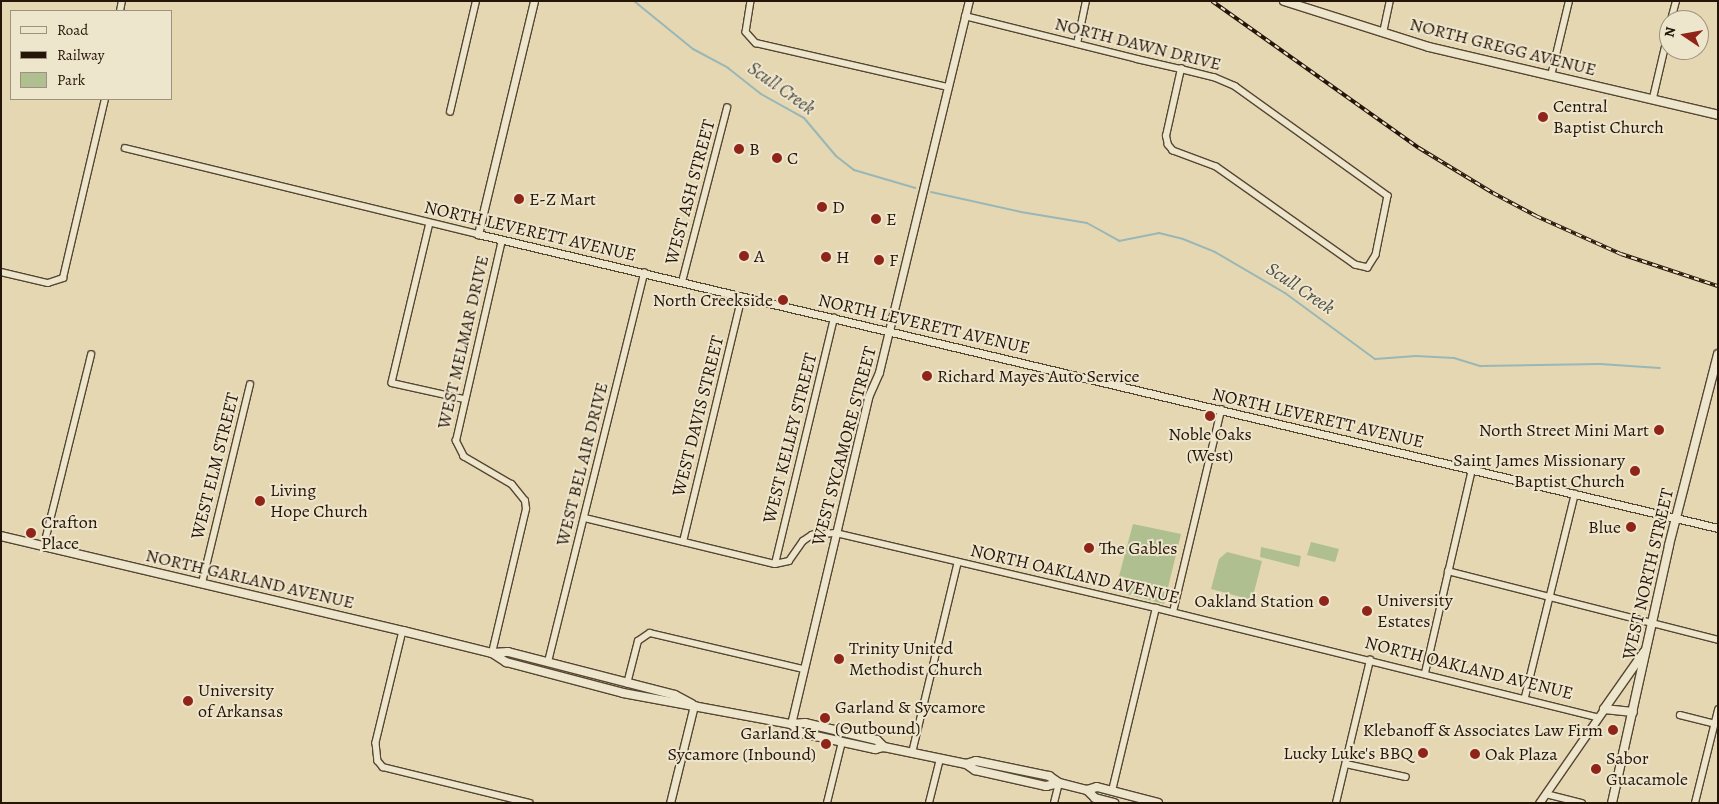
<!DOCTYPE html>
<html>
<head>
<meta charset="utf-8">
<style>
	body { margin:0 }
	#map { position:relative; width:1719px; height:804px; overflow:hidden; background:#e5d7b2; font-family:Alegreya,serif }
	div>[style] { position:absolute }
	.green>* { inset:0; background:#afbf90 }
	.stream>* { height:2px; margin:-1px; padding:0 1px; transform-origin:1px; border-radius:1px; background:#99b7b6 }
	.roads { filter:drop-shadow(1px 0 #554632) drop-shadow(-1px 0 #554632) drop-shadow(0 1px #554632) drop-shadow(0 -1px #554632) }
	.minor>* { height:5.5px; margin:-2.75px; padding:0 2.75px; transform-origin:2.75px; border-radius:2.75px; background:#eee5cd }
	.tertiary>* { height:7px; margin:-3.5px; padding:0 3.5px; transform-origin:3.5px; border-radius:3.5px; background:#eee5cd }
	.secondary>* { height:8px; margin:-4px; padding:0 4px; transform-origin:4px; border-radius:4px; background:#eee5cd }
	.rail>* { height:4px; margin-top:-2px; transform-origin:0; background:repeating-linear-gradient(90deg,#eee5cd 0 5.5px,#251508 0 11px); box-sizing:border-box; border-block:1px solid #251508 }
	.dots>* { width:14px; height:14px; translate:-50% -50%; box-sizing:border-box; border:2px solid #eee5cd; border-radius:50% }
	span { translate:-50% -50%; white-space:nowrap; text-align:center; line-height:1.15; -webkit-text-stroke:4px #eee5cd; paint-order:stroke }
	.street-label { font-size:18px; color:#251508 }
	.poi-label { font-size:18px; color:#251508 }
	.left { translate:0 -50%; text-align:left }
	.right { translate:-100% -50%; text-align:right }
	.water-label { font-size:19px; color:#4e4e45; font-style:italic }
	.frame { position:absolute; inset:0; border:2px solid #251508; pointer-events:none }
	.legend { position:absolute; left:10px; top:10px; width:162px; height:90px; box-sizing:border-box; background:#eee5cd; border:1px solid #9e927e; margin:0; padding:6px 9px; list-style:none; font-size:15px; color:#251508 }
	.legend li { display:flex; align-items:center; gap:10px; height:25px }
	.legend b { width:25px; border:1px solid #9e927e }
	.north { position:absolute; left:1659px; top:10px; width:50px; height:50px; box-sizing:border-box; background:#eee5cd; border:1px solid #9e927e; border-radius:50%; rotate:282deg; font-size:14px; font-weight:700; line-height:20px; text-align:center; color:#251508 }
	.north::after { content:''; display:block; margin:auto; width:18px; height:22px; background:#8f2418; clip-path:polygon(50% 0,100% 100%,50% 72%,0 100%) }
</style>
</head>
<body>
<div id="map">
	<div class="green">
		<i style="clip-path:polygon(1133px 524px,1181px 534px,1164px 604px,1115px 591px)"></i>
		<i style="clip-path:polygon(1311px 542px,1339px 549px,1335px 562px,1307px 555px)"></i>
		<i style="clip-path:polygon(1261px 547px,1301px 556px,1299px 567px,1260px 557px)"></i>
		<i style="clip-path:polygon(1227px 552px,1262px 561px,1252px 600px,1211px 589px,1219px 559px)"></i>
	</div>
	<div class="stream">
		<i style="left:634px;top:1px;width:76px;rotate:39.1deg"></i>
		<i style="left:693px;top:49px;width:40px;rotate:28deg"></i>
		<i style="left:728px;top:68px;width:42px;rotate:38.2deg"></i>
		<i style="left:761px;top:94px;width:49px;rotate:29.2deg"></i>
		<i style="left:804px;top:118px;width:50px;rotate:49.9deg"></i>
		<i style="left:836px;top:156px;width:23px;rotate:38deg"></i>
		<i style="left:854px;top:170px;width:64px;rotate:16.4deg"></i>
		<i style="left:931px;top:192px;width:92px;rotate:12.5deg"></i>
		<i style="left:1021px;top:212px;width:67px;rotate:9.5deg"></i>
		<i style="left:1087px;top:223px;width:37px;rotate:29deg"></i>
		<i style="left:1119px;top:241px;width:41px;rotate:-11.3deg"></i>
		<i style="left:1159px;top:233px;width:25px;rotate:14deg"></i>
		<i style="left:1183px;top:239px;width:35px;rotate:22deg"></i>
		<i style="left:1215px;top:252px;width:81px;rotate:30.4deg"></i>
		<i style="left:1285px;top:293px;width:112px;rotate:36.3deg"></i>
		<i style="left:1375px;top:359px;width:41px;rotate:-4.2deg"></i>
		<i style="left:1416px;top:356px;width:38px;rotate:3deg"></i>
		<i style="left:1454px;top:358px;width:28px;rotate:17deg"></i>
		<i style="left:1481px;top:366px;width:119px;rotate:-1deg"></i>
		<i style="left:1600px;top:364px;width:60px;rotate:3.8deg"></i>
	</div>
	<div class="roads">
		<div class="minor">
			<i style="left:751px;top:1px;width:31px;rotate:99deg"></i>
			<i style="left:746px;top:32px;width:15px;rotate:48deg"></i>
			<i style="left:756px;top:43px;width:197px;rotate:12.9deg"></i>
			<i style="left:120px;top:11px;width:10px;rotate:-79deg"></i>
			<i style="left:965px;top:16px;width:177px;rotate:14deg"></i>
			<i style="left:1137px;top:59px;width:45px;rotate:12.8deg"></i>
			<i style="left:1181px;top:69px;width:34px;rotate:14deg"></i>
			<i style="left:1214px;top:77px;width:23px;rotate:23deg"></i>
			<i style="left:1235px;top:86px;width:188px;rotate:35.7deg"></i>
			<i style="left:1388px;top:196px;width:60px;rotate:101.5deg"></i>
			<i style="left:1376px;top:255px;width:15px;rotate:122deg"></i>
			<i style="left:1368px;top:268px;width:13px;rotate:-167deg"></i>
			<i style="left:1355px;top:265px;width:170px;rotate:-144.8deg"></i>
			<i style="left:1216px;top:167px;width:46px;rotate:-159.6deg"></i>
			<i style="left:1173px;top:151px;width:8px;rotate:-130deg"></i>
			<i style="left:1168px;top:145px;width:9px;rotate:-103deg"></i>
			<i style="left:1166px;top:136px;width:69px;rotate:-77.4deg"></i>
			<i style="left:1671px;top:20px;width:20px;rotate:-75deg"></i>
			<i style="left:1383px;top:33px;width:33px;rotate:-78deg"></i>
			<i style="left:1077px;top:44px;width:44px;rotate:-78.2deg"></i>
			<i style="left:1551px;top:76px;width:77px;rotate:-76.5deg"></i>
			<i style="left:1653px;top:98px;width:70px;rotate:-76.8deg"></i>
			<i style="left:450px;top:112px;width:114px;rotate:-76.8deg"></i>
			<i style="left:125px;top:148px;width:363px;rotate:13.7deg"></i>
			<i style="left:430px;top:223px;width:164px;rotate:103.4deg"></i>
			<i style="left:392px;top:383px;width:74px;rotate:12.5deg"></i>
			<i style="left:1px;top:272px;width:48px;rotate:13.2deg"></i>
			<i style="left:48px;top:283px;width:16px;rotate:-18deg"></i>
			<i style="left:63px;top:278px;width:184px;rotate:-76.8deg"></i>
			<i style="left:682px;top:282px;width:180px;rotate:-75.5deg"></i>
			<i style="left:585px;top:518px;width:195px;rotate:13.6deg"></i>
			<i style="left:775px;top:564px;width:14px;rotate:-12deg"></i>
			<i style="left:789px;top:561px;width:24px;rotate:-55deg"></i>
			<i style="left:803px;top:541px;width:11px;rotate:-34deg"></i>
			<i style="left:812px;top:535px;width:24px;rotate:-5deg"></i>
			<i style="left:836px;top:533px;width:329px;rotate:13.2deg"></i>
			<i style="left:1156px;top:608px;width:455px;rotate:13.9deg"></i>
			<i style="left:683px;top:542px;width:252px;rotate:-76.5deg"></i>
			<i style="left:44px;top:545px;width:196px;rotate:-76.1deg"></i>
			<i style="left:775px;top:564px;width:253px;rotate:-76.5deg"></i>
			<i style="left:1448px;top:571px;width:279px;rotate:14.3deg"></i>
			<i style="left:202px;top:583px;width:204px;rotate:-76.4deg"></i>
			<i style="left:1173px;top:612px;width:208px;rotate:-76.6deg"></i>
			<i style="left:403px;top:631px;width:115px;rotate:103.6deg"></i>
			<i style="left:376px;top:743px;width:18px;rotate:84deg"></i>
			<i style="left:378px;top:761px;width:8px;rotate:50deg"></i>
			<i style="left:383px;top:767px;width:151px;rotate:13.8deg"></i>
			<i style="left:492px;top:653px;width:148px;rotate:-76.7deg"></i>
			<i style="left:526px;top:509px;width:8px;rotate:-97deg"></i>
			<i style="left:525px;top:501px;width:21px;rotate:-129deg"></i>
			<i style="left:512px;top:485px;width:56px;rotate:-149.7deg"></i>
			<i style="left:464px;top:457px;width:18px;rotate:-117deg"></i>
			<i style="left:456px;top:441px;width:206px;rotate:-77.1deg"></i>
			<i style="left:548px;top:662px;width:401px;rotate:-76.1deg"></i>
			<i style="left:1425px;top:673px;width:209px;rotate:-77deg"></i>
			<i style="left:627px;top:684px;width:44px;rotate:-75.7deg"></i>
			<i style="left:638px;top:641px;width:14px;rotate:-34deg"></i>
			<i style="left:650px;top:633px;width:158px;rotate:13.2deg"></i>
			<i style="left:1525px;top:697px;width:209px;rotate:-76.2deg"></i>
			<i style="left:1680px;top:715px;width:37px;rotate:14deg"></i>
			<i style="left:912px;top:753px;width:196px;rotate:-76.5deg"></i>
			<i style="left:1346px;top:764px;width:61px;rotate:12.2deg"></i>
			<i style="left:1112px;top:791px;width:188px;rotate:-76.5deg"></i>
			<i style="left:1546px;top:794px;width:37px;rotate:14deg"></i>
			<i style="left:827px;top:803px;width:63px;rotate:-76.2deg"></i>
			<i style="left:929px;top:803px;width:45px;rotate:-76deg"></i>
			<i style="left:1054px;top:803px;width:21px;rotate:-76deg"></i>
			<i style="left:1336px;top:803px;width:147px;rotate:-76.6deg"></i>
			<i style="left:1695px;top:803px;width:96px;rotate:-76.1deg"></i>
		</div>
		<div class="tertiary">
			<i style="left:534px;top:1px;width:240px;rotate:103.5deg"></i>
			<i style="left:478px;top:234px;width:1274px;rotate:13.34deg"></i>
			<i style="left:791px;top:724px;width:336px;rotate:-76.7deg"></i>
			<i style="left:868px;top:397px;width:27px;rotate:-66deg"></i>
			<i style="left:879px;top:372px;width:382px;rotate:-76.4deg"></i>
			<i style="left:670px;top:803px;width:101px;rotate:-76.2deg"></i>
			<i style="left:1539px;top:803px;width:114px;rotate:-55.3deg"></i>
		</div>
		<div class="secondary">
			<i style="left:1284px;top:1px;width:152px;rotate:17.6deg"></i>
			<i style="left:1429px;top:47px;width:297px;rotate:13.2deg"></i>
			<i style="left:1px;top:536px;width:413px;rotate:13.3deg"></i>
			<i style="left:403px;top:631px;width:92px;rotate:13.9deg"></i>
			<i style="left:492px;top:653px;width:17px;rotate:33deg"></i>
			<i style="left:506px;top:662px;width:121px;rotate:14.8deg"></i>
			<i style="left:623px;top:693px;width:171px;rotate:10.5deg"></i>
			<i style="left:791px;top:724px;width:14px;rotate:-4deg"></i>
			<i style="left:805px;top:723px;width:74px;rotate:13.3deg"></i>
			<i style="left:877px;top:740px;width:10px;rotate:45deg"></i>
			<i style="left:492px;top:653px;width:16px;rotate:-4deg"></i>
			<i style="left:508px;top:652px;width:172px;rotate:14.4deg"></i>
			<i style="left:675px;top:695px;width:19px;rotate:28deg"></i>
			<i style="left:1604px;top:709px;width:70px;rotate:-54.9deg"></i>
			<i style="left:1604px;top:709px;width:29px;rotate:6deg"></i>
			<i style="left:791px;top:724px;width:14px;rotate:39deg"></i>
			<i style="left:802px;top:733px;width:75px;rotate:12.4deg"></i>
			<i style="left:875px;top:749px;width:9px;rotate:-13deg"></i>
			<i style="left:884px;top:747px;width:84px;rotate:11.7deg"></i>
			<i style="left:966px;top:764px;width:11px;rotate:34deg"></i>
			<i style="left:975px;top:770px;width:73px;rotate:12.7deg"></i>
			<i style="left:1046px;top:786px;width:13px;rotate:-13deg"></i>
			<i style="left:966px;top:764px;width:10px;rotate:-17deg"></i>
			<i style="left:976px;top:761px;width:75px;rotate:11.6deg"></i>
			<i style="left:1049px;top:776px;width:12px;rotate:35deg"></i>
			<i style="left:1059px;top:783px;width:29px;rotate:14deg"></i>
			<i style="left:1087px;top:790px;width:10px;rotate:-17deg"></i>
			<i style="left:1097px;top:787px;width:63px;rotate:14.7deg"></i>
			<i style="left:1087px;top:790px;width:11px;rotate:45deg"></i>
			<i style="left:1095px;top:798px;width:20px;rotate:15deg"></i>
			<i style="left:1612px;top:803px;width:264px;rotate:-77.5deg"></i>
			<i style="left:1669px;top:545px;width:197px;rotate:-75.6deg"></i>
		</div>
	</div>
	<div class="rail">
		<i style="left:1212px;top:1px;width:254px;rotate:35.4deg"></i>
		<i style="left:1419px;top:148px;width:87px;rotate:31.3deg"></i>
		<i style="left:1493px;top:193px;width:49px;rotate:28.1deg"></i>
		<i style="left:1536px;top:216px;width:93px;rotate:24.1deg"></i>
		<i style="left:1621px;top:254px;width:102px;rotate:18.3deg"></i>
	</div>
	<div class="dots">
		<i style="left:1543px;top:117px;background:#8f2418"></i>
		<i style="left:739px;top:149px;background:#8f2418"></i>
		<i style="left:777px;top:158px;background:#8f2418"></i>
		<i style="left:519px;top:199px;background:#8f2418"></i>
		<i style="left:822px;top:207px;background:#8f2418"></i>
		<i style="left:876px;top:219px;background:#8f2418"></i>
		<i style="left:744px;top:256px;background:#8f2418"></i>
		<i style="left:826px;top:257px;background:#8f2418"></i>
		<i style="left:879px;top:260px;background:#8f2418"></i>
		<i style="left:783px;top:300px;background:#8f2418"></i>
		<i style="left:927px;top:376px;background:#8f2418"></i>
		<i style="left:1210px;top:416px;background:#8f2418"></i>
		<i style="left:1659px;top:430px;background:#8f2418"></i>
		<i style="left:1635px;top:471px;background:#8f2418"></i>
		<i style="left:260px;top:501px;background:#8f2418"></i>
		<i style="left:1631px;top:527px;background:#8f2418"></i>
		<i style="left:31px;top:533px;background:#8f2418"></i>
		<i style="left:1089px;top:548px;background:#8f2418"></i>
		<i style="left:1324px;top:601px;background:#8f2418"></i>
		<i style="left:1367px;top:611px;background:#8f2418"></i>
		<i style="left:839px;top:659px;background:#8f2418"></i>
		<i style="left:188px;top:701px;background:#8f2418"></i>
		<i style="left:825px;top:718px;background:#8f2418"></i>
		<i style="left:1613px;top:730px;background:#8f2418"></i>
		<i style="left:826px;top:744px;background:#8f2418"></i>
		<i style="left:1423px;top:753px;background:#8f2418"></i>
		<i style="left:1475px;top:754px;background:#8f2418"></i>
		<i style="left:1596px;top:769px;background:#8f2418"></i>
	</div>
	<div class="street-label">
		<span style="left:1138px;top:44px;rotate:14deg">NORTH DAWN DRIVE</span>
		<span style="left:1503px;top:47px;rotate:14deg">NORTH GREGG AVENUE</span>
		<span style="left:690px;top:192px;rotate:-75deg">WEST ASH STREET</span>
		<span style="left:530px;top:231px;rotate:13deg">NORTH LEVERETT AVENUE</span>
		<span style="left:924px;top:324px;rotate:13deg">NORTH LEVERETT AVENUE</span>
		<span style="left:463px;top:342px;rotate:-77deg">WEST MELMAR DRIVE</span>
		<span style="left:698px;top:416px;rotate:-76deg">WEST DAVIS STREET</span>
		<span style="left:1318px;top:418px;rotate:13deg">NORTH LEVERETT AVENUE</span>
		<span style="left:790px;top:438px;rotate:-76deg">WEST KELLEY STREET</span>
		<span style="left:844px;top:446px;rotate:-75deg">WEST SYCAMORE STREET</span>
		<span style="left:582px;top:464px;rotate:-76deg">WEST BEL AIR DRIVE</span>
		<span style="left:215px;top:466px;rotate:-76deg">WEST ELM STREET</span>
		<span style="left:1075px;top:574px;rotate:13deg">NORTH OAKLAND AVENUE</span>
		<span style="left:1648px;top:574px;rotate:-77deg">WEST NORTH STREET</span>
		<span style="left:250px;top:579px;rotate:13deg">NORTH GARLAND AVENUE</span>
		<span style="left:1469px;top:668px;rotate:14deg">NORTH OAKLAND AVENUE</span>
	</div>
	<div class="poi-label">
		<span class="left" style="left:1553px;top:117px">Central<br>Baptist Church</span>
		<span class="left" style="left:749px;top:149px">B</span>
		<span class="left" style="left:787px;top:158px">C</span>
		<span class="left" style="left:529px;top:199px">E-Z Mart</span>
		<span class="left" style="left:832px;top:207px">D</span>
		<span class="left" style="left:886px;top:219px">E</span>
		<span class="left" style="left:754px;top:256px">A</span>
		<span class="left" style="left:836px;top:257px">H</span>
		<span class="left" style="left:889px;top:260px">F</span>
		<span class="right" style="left:773px;top:300px">North Creekside</span>
		<span class="left" style="left:937px;top:376px">Richard Mayes Auto Service</span>
		<span class="right" style="left:1649px;top:430px">North Street Mini Mart</span>
		<span style="left:1210px;top:445px">Noble Oaks<br>(West)</span>
		<span class="right" style="left:1625px;top:471px">Saint James Missionary<br>Baptist Church</span>
		<span class="left" style="left:270px;top:501px">Living<br>Hope Church</span>
		<span class="left" style="left:41px;top:533px">Crafton<br>Place</span>
		<span class="right" style="left:1621px;top:527px">Blue</span>
		<span class="left" style="left:1099px;top:548px">The Gables</span>
		<span class="right" style="left:1314px;top:601px">Oakland Station</span>
		<span class="left" style="left:1377px;top:611px">University<br>Estates</span>
		<span class="left" style="left:849px;top:659px">Trinity United<br>Methodist Church</span>
		<span class="left" style="left:198px;top:701px">University<br>of Arkansas</span>
		<span class="left" style="left:835px;top:718px">Garland &amp; Sycamore<br>(Outbound)</span>
		<span class="right" style="left:1603px;top:730px">Klebanoff &amp; Associates Law Firm</span>
		<span class="right" style="left:816px;top:744px">Garland &amp;<br>Sycamore (Inbound)</span>
		<span class="right" style="left:1413px;top:753px">Lucky Luke's BBQ</span>
		<span class="left" style="left:1485px;top:754px">Oak Plaza</span>
		<span class="left" style="left:1606px;top:769px">Sabor<br>Guacamole</span>
	</div>
	<div class="water-label">
		<span style="left:781px;top:89px;rotate:35deg">Scull Creek</span>
		<span style="left:1300px;top:289px;rotate:34deg">Scull Creek</span>
	</div>
	<div class="frame"></div>
	<ul class="legend">
	<li><b style="height:6px;background:#eee5cd"></b>Road</li>
	<li><b style="height:6px;background:#251508"></b>Railway</li>
	<li><b style="height:14px;background:#afbf90"></b>Park</li>
	</ul>
	<div class="north">N</div>
</div>
</body>
</html>
